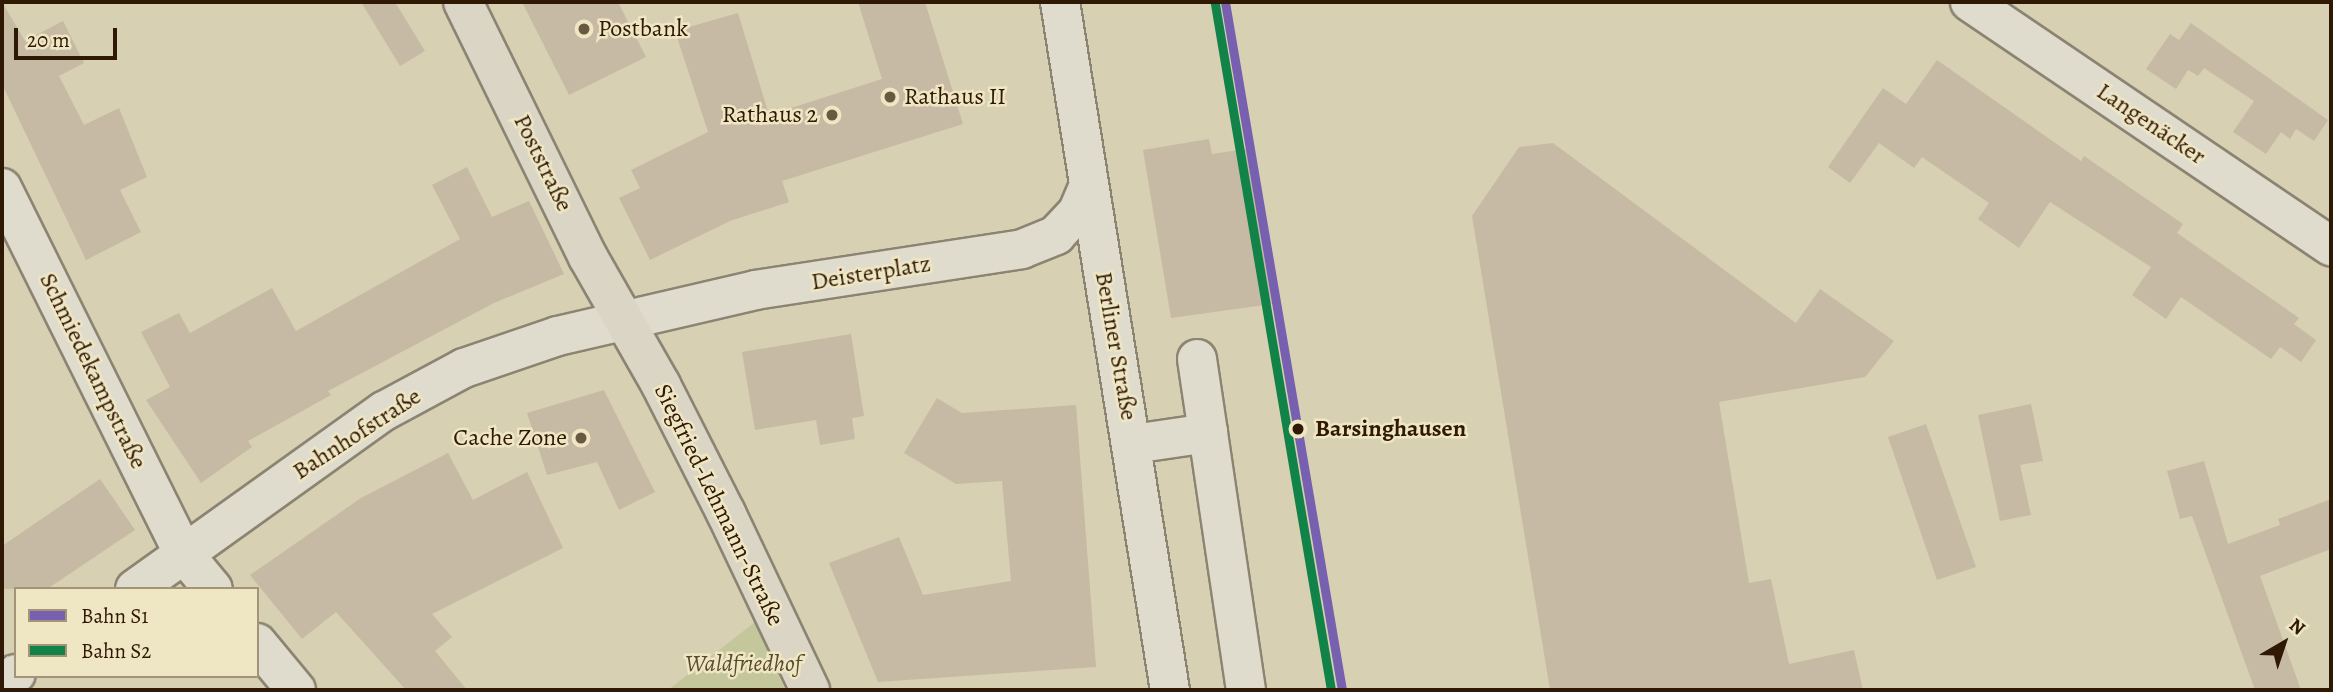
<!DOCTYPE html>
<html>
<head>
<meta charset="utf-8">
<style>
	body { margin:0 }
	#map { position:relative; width:2333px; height:692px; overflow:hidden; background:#d7d0b3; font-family:Alegreya,serif }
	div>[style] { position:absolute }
	.green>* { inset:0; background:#c3c79b }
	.building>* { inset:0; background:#c6baa4 }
	.roads { filter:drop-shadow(2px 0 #8c8472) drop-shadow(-2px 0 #8c8472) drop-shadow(0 2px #8c8472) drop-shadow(0 -2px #8c8472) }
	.minor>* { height:38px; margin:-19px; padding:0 19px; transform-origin:19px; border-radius:19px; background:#e0dccd }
	.major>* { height:38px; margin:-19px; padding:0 19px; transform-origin:19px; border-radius:19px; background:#dad5c5 }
	.rail-1>* { height:9px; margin:-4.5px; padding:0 4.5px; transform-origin:4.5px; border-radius:4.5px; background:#7760b0 }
	.rail-2>* { height:9px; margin:-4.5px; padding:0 4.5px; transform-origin:4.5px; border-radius:4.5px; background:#118349 }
	.dots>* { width:19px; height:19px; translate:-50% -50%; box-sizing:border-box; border:4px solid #efe6c4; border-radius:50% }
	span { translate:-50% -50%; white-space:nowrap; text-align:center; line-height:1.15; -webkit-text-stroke:5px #efe6c4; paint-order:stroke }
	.poi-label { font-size:24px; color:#301904 }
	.left { translate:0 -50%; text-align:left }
	.right { translate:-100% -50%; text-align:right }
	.street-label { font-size:24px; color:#301904 }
	.stop-label { font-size:24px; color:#301904; font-weight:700 }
	.park-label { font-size:24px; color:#574b2c; font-style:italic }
	.frame { position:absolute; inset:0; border:4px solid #301904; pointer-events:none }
	.legend { position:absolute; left:14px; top:587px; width:245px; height:91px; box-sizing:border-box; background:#efe6c4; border:2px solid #a39477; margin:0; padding:9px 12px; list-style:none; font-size:21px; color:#301904 }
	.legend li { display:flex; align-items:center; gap:14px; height:35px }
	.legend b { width:35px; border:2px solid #a39477 }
	.north { position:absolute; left:2249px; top:608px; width:70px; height:70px; -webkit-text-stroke:5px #efe6c4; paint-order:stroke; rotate:39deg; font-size:19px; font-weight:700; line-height:28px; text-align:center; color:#301904 }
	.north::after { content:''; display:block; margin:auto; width:24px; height:32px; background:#301904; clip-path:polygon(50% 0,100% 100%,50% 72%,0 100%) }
	.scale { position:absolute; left:14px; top:28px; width:103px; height:32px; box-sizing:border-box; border:4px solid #301904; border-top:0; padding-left:9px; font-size:21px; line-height:24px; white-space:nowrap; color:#301904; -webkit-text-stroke:5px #efe6c4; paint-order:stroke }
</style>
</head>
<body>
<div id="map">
	<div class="green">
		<i style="clip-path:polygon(755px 622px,785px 690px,668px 690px)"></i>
	</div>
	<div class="building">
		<i style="clip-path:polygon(2px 2px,25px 41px,63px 21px,84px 63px,59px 76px,84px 125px,119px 108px,147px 177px,120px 190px,141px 232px,86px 260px,2px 84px)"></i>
		<i style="clip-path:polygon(361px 2px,395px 2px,425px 51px,400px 66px)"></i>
		<i style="clip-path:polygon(522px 2px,618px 2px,646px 57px,569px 95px)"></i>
		<i style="clip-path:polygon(858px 2px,925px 2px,963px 124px,782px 181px,789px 202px,730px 221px,650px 260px,619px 198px,640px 188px,631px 170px,708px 132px,675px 31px,738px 13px,769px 115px,882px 79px)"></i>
		<i style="clip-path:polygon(2191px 23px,2328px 120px,2314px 141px,2296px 129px,2290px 139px,2281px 132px,2266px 154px,2233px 132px,2254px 101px,2204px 68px,2198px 76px,2188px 70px,2176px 89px,2146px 69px,2170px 34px,2179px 40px)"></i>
		<i style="clip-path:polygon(1937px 60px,2081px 161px,2084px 156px,2183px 224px,2177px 233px,2299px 318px,2294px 324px,2316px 340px,2301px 362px,2280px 347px,2271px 359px,2181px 297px,2166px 319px,2132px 295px,2151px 267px,2050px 202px,2019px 248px,1978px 219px,1989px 203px,1922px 157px,1914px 168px,1879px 143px,1850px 183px,1828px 167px,1883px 88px,1906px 104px)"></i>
		<i style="clip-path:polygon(1209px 139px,1212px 154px,1246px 149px,1272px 304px,1171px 318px,1143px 150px)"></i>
		<i style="clip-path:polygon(1553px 143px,1796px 323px,1820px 289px,1894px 341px,1865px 377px,1719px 402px,1749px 583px,1771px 579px,1789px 664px,1854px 650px,1863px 690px,1550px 690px,1472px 216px,1519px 147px)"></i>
		<i style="clip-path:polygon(467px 167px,492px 217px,529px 201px,564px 274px,494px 303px,328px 391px,331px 395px,248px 441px,252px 447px,201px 483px,146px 400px,170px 387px,141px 332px,179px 313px,190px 333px,272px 288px,296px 331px,460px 239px,432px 185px)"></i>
		<i style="clip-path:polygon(851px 334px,864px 416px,852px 418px,855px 439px,820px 445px,816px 420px,755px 430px,742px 352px)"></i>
		<i style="clip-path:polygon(604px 390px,655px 492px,619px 510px,597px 462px,547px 475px,527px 413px)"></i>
		<i style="clip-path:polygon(937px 398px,962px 413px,1076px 405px,1096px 667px,878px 682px,829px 563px,899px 537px,923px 595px,1011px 581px,1002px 481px,956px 484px,904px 453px)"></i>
		<i style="clip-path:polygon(2031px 404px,2043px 461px,2020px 465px,2031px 515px,2000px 521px,1978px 415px)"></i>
		<i style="clip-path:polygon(1926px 424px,1976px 567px,1937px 580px,1888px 437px)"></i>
		<i style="clip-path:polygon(448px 453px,473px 500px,527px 472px,563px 548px,432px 614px,452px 637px,435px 651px,467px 690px,406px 690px,336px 612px,302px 639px,250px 575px,361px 498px)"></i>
		<i style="clip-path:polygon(2204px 461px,2228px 544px,2280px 525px,2278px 519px,2331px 499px,2331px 549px,2260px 576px,2301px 690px,2255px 690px,2192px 516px,2180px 519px,2167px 471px)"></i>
		<i style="clip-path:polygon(100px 479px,135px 530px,47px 589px,2px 589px,2px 546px)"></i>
	</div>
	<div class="roads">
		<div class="minor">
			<i style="left:1060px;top:2px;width:697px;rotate:80.92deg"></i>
			<i style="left:1970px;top:2px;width:436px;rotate:34.1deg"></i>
			<i style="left:2px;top:188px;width:409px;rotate:63.6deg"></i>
			<i style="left:184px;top:554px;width:45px;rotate:50.4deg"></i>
			<i style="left:1197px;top:359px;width:75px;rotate:81.5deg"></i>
			<i style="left:1133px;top:444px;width:76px;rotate:-8.3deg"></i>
			<i style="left:1208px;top:433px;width:260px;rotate:81.6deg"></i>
			<i style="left:135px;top:589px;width:306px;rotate:-35.6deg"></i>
			<i style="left:384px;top:411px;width:91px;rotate:-28.3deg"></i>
			<i style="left:464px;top:368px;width:99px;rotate:-18.8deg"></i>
			<i style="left:558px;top:336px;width:202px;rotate:-13.1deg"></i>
			<i style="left:755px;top:290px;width:270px;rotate:-8.7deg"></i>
			<i style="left:1022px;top:249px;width:37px;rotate:-22deg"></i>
			<i style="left:1056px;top:235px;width:33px;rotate:-47deg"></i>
			<i style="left:1078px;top:211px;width:28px;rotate:-67deg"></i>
			<i style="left:257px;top:643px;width:61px;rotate:50.3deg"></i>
			<i style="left:2px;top:684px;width:17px;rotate:-36deg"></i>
		</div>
		<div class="major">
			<i style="left:463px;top:2px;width:284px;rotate:63.9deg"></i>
			<i style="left:588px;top:257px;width:147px;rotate:60.3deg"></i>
			<i style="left:661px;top:385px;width:144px;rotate:63.1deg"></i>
			<i style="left:726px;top:513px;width:196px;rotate:64.6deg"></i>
		</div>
	</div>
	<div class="rail-1">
		<i style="left:1225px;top:2px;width:698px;rotate:80.35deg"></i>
	</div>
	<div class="rail-2">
		<i style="left:1215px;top:4px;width:696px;rotate:80.4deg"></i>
	</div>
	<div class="dots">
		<i style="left:584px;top:29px;background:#6a5941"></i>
		<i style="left:890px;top:97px;background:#6a5941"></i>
		<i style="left:832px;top:115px;background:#6a5941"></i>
		<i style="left:1298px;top:429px;background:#301904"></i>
		<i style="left:581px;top:438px;background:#6a5941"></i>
	</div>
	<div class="poi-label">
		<span class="left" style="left:598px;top:29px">Postbank</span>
		<span class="left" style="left:904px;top:97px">Rathaus II</span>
		<span class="right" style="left:818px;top:115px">Rathaus 2</span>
		<span class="right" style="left:567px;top:438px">Cache Zone</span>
	</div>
	<div class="street-label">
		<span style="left:2151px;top:124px;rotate:34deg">Langenäcker</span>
		<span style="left:543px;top:163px;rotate:64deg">Poststraße</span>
		<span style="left:871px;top:273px;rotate:-9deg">Deisterplatz</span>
		<span style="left:1116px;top:346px;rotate:80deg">Berliner Straße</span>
		<span style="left:93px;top:371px;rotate:64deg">Schmiedekampstraße</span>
		<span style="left:357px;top:434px;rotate:-33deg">Bahnhofstraße</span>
		<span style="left:719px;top:505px;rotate:64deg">Siegfried-Lehmann-Straße</span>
	</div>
	<div class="stop-label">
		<span class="left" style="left:1315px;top:429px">Barsinghausen</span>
	</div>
	<div class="park-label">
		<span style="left:743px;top:664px">Waldfriedhof</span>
	</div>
	<div class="frame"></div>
	<ul class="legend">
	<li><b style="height:9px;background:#7760b0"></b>Bahn S1</li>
	<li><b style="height:9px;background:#118349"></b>Bahn S2</li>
	</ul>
	<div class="north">N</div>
	<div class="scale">20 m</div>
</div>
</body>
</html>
